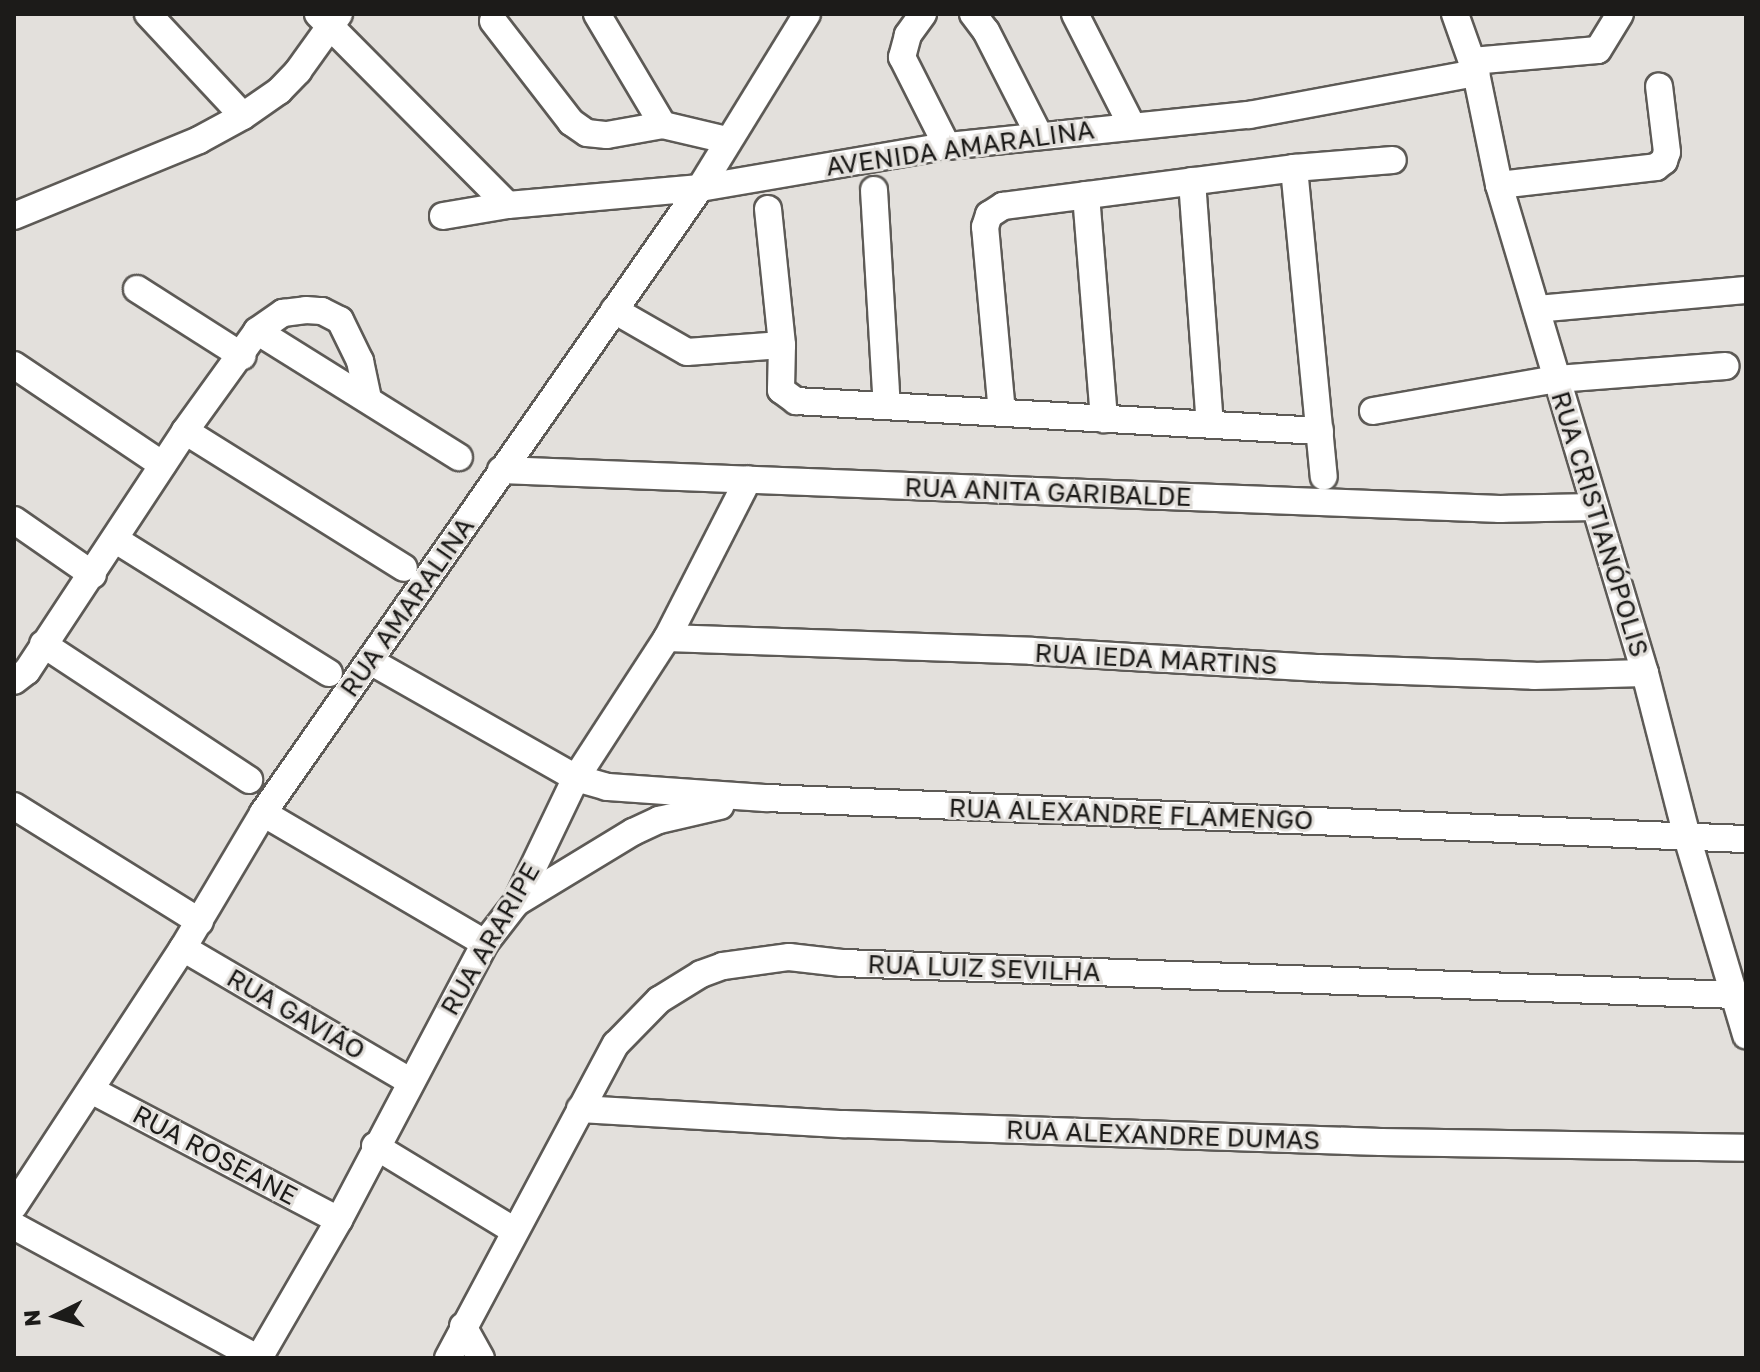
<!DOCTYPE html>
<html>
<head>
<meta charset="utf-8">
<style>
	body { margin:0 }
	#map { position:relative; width:1760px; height:1372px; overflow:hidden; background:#e3e0dc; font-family:"Golos Text",sans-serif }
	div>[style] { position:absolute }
	.roads { filter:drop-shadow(2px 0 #5d5a56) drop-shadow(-2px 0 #5d5a56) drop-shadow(0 2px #5d5a56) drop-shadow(0 -2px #5d5a56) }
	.minor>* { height:26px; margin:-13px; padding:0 13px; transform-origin:13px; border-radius:13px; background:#fff }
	span { translate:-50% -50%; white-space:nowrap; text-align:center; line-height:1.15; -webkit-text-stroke:6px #e3e0dc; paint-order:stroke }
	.street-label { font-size:26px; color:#1c1b19 }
	.frame { position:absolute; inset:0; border:16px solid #1c1b19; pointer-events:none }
	.north { position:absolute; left:16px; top:1276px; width:80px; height:80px; -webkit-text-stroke:6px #e3e0dc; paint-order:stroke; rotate:265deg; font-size:22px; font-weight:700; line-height:32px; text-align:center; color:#1c1b19 }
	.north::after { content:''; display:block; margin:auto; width:28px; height:36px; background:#1c1b19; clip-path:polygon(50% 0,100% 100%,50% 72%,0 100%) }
</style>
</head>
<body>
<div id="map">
	<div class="roads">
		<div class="minor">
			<i style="left:148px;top:14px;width:139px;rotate:47deg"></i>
			<i style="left:318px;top:14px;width:269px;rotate:45.2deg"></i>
			<i style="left:597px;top:14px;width:129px;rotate:59.3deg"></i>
			<i style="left:923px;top:14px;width:26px;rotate:126deg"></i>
			<i style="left:908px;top:35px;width:23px;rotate:105deg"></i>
			<i style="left:902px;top:57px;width:100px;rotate:63.2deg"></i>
			<i style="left:973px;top:14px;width:21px;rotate:53deg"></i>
			<i style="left:986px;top:31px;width:117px;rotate:63deg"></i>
			<i style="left:1075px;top:14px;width:126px;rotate:63deg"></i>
			<i style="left:1455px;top:14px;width:63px;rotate:70.4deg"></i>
			<i style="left:1476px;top:73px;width:114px;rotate:78.4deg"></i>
			<i style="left:1499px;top:185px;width:509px;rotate:73.34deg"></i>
			<i style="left:1645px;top:673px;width:169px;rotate:75.6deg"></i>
			<i style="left:1687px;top:837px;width:207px;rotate:73.4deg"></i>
			<i style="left:493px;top:21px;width:128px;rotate:52.3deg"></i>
			<i style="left:571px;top:122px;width:19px;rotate:35deg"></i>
			<i style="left:587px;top:133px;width:20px;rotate:6deg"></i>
			<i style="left:607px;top:135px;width:57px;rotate:-10.1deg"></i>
			<i style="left:663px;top:125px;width:66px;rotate:13.2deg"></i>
			<i style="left:1472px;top:61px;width:126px;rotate:-5deg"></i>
			<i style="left:1598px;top:50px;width:42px;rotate:-58.6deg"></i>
			<i style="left:1294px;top:168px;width:310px;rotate:84.5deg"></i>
			<i style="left:1192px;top:181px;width:244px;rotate:85.8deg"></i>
			<i style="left:1499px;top:185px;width:158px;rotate:-6.5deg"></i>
			<i style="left:1656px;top:167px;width:10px;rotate:-37deg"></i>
			<i style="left:1664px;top:161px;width:9px;rotate:-72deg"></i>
			<i style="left:1667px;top:152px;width:66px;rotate:-96.9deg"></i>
			<i style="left:874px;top:190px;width:216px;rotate:86.6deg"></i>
			<i style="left:1086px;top:195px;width:225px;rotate:85.4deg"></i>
			<i style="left:768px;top:209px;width:137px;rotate:84.1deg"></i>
			<i style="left:782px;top:345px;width:45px;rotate:91.3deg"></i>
			<i style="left:781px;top:390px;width:19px;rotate:36deg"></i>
			<i style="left:796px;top:401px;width:525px;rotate:3.28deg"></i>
			<i style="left:14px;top:216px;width:200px;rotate:-22.3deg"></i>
			<i style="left:199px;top:140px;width:50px;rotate:-28.6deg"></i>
			<i style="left:243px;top:116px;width:44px;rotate:-34.8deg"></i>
			<i style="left:279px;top:91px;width:28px;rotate:-46deg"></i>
			<i style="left:298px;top:71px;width:70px;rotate:-54.3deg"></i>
			<i style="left:443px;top:216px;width:66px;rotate:-9.6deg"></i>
			<i style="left:508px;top:205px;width:193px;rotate:-5.1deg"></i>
			<i style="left:700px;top:188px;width:251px;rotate:-9.7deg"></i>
			<i style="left:947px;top:146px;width:304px;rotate:-5.9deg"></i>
			<i style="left:1249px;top:115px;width:231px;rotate:-10.5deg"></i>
			<i style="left:137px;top:289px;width:125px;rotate:32.5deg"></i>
			<i style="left:1537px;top:309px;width:210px;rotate:-5.2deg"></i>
			<i style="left:614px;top:310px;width:84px;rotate:29.9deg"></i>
			<i style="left:687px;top:352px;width:95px;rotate:-4.2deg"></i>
			<i style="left:257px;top:331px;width:238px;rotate:32deg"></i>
			<i style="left:14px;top:365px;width:179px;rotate:33.9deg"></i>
			<i style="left:1373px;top:411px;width:187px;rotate:-9.9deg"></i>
			<i style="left:1557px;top:379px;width:169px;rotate:-4.4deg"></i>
			<i style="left:1002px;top:413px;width:187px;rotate:-95.2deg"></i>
			<i style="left:985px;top:227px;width:13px;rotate:-72deg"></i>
			<i style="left:989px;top:215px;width:17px;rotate:-33deg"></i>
			<i style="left:1003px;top:206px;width:293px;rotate:-7.4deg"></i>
			<i style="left:1294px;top:168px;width:99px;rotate:-4.6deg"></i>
			<i style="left:185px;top:431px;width:258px;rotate:32deg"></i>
			<i style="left:501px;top:470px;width:1000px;rotate:2.24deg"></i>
			<i style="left:1500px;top:509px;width:95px;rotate:-1.2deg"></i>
			<i style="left:14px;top:520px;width:96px;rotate:34.8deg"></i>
			<i style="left:116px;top:540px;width:251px;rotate:32deg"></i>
			<i style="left:667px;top:638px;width:365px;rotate:2deg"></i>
			<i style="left:1032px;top:651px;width:289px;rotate:3.4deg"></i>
			<i style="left:1320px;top:668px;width:214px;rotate:2.1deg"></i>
			<i style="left:1534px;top:676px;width:111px;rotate:-1.5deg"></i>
			<i style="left:43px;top:644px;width:247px;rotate:33.4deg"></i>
			<i style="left:370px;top:661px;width:237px;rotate:29.6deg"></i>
			<i style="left:576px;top:778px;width:32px;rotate:16deg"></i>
			<i style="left:607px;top:787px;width:159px;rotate:4deg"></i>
			<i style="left:766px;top:798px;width:981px;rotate:2.4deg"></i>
			<i style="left:14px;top:681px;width:16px;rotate:-38deg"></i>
			<i style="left:27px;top:671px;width:287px;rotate:-56.6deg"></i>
			<i style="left:185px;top:431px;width:123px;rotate:-54.2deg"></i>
			<i style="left:257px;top:331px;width:32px;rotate:-35deg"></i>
			<i style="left:283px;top:313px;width:23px;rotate:-7deg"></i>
			<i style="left:306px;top:310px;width:16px;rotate:4deg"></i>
			<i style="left:322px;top:311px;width:20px;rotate:27deg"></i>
			<i style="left:340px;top:320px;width:46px;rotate:64deg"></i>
			<i style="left:360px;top:361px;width:39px;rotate:78deg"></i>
			<i style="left:14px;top:806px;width:219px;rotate:31.9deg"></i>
			<i style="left:263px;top:813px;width:257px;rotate:30.4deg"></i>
			<i style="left:516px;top:903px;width:137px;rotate:-31.3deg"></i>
			<i style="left:633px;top:832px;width:29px;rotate:-25deg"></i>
			<i style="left:659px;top:820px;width:63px;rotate:-12.9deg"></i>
			<i style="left:183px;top:948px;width:263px;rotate:30.4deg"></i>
			<i style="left:91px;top:1090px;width:280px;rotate:27.7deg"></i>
			<i style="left:580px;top:1109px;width:264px;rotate:3.3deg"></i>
			<i style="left:844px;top:1124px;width:537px;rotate:1.92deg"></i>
			<i style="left:1381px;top:1142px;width:365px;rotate:0.9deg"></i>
			<i style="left:375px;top:1146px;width:162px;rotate:31.3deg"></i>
			<i style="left:14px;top:1206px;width:308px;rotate:-56.8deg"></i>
			<i style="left:183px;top:948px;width:157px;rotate:-59.3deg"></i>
			<i style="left:263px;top:813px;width:763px;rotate:-55.04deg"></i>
			<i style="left:700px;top:188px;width:204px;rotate:-58.4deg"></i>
			<i style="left:14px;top:1226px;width:277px;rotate:28.5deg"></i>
			<i style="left:463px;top:1326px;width:37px;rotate:61deg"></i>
			<i style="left:259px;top:1358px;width:160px;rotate:-59.9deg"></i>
			<i style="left:339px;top:1220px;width:313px;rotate:-62.2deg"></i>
			<i style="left:485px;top:943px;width:51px;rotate:-52.2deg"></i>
			<i style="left:516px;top:903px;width:139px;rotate:-64.4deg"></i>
			<i style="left:576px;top:778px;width:167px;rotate:-57deg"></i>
			<i style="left:667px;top:638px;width:178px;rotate:-62.9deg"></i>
			<i style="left:448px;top:1358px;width:356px;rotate:-61.9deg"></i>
			<i style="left:616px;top:1044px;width:62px;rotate:-45.7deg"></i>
			<i style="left:659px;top:1000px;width:49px;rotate:-31.8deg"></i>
			<i style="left:701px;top:974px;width:23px;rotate:-20deg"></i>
			<i style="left:723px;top:966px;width:67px;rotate:-7.8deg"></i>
			<i style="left:789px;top:957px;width:53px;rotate:6.5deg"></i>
			<i style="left:842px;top:963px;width:895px;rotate:2.05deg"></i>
		</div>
	</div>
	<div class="street-label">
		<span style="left:960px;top:148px;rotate:-8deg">AVENIDA AMARALINA</span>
		<span style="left:1048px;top:492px;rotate:2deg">RUA ANITA GARIBALDE</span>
		<span style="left:1600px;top:524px;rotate:73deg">RUA CRISTIANÓPOLIS</span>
		<span style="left:407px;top:607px;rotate:-55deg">RUA AMARALINA</span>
		<span style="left:1156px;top:659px;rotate:3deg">RUA IEDA MARTINS</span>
		<span style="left:1131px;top:814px;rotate:2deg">RUA ALEXANDRE FLAMENGO</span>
		<span style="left:490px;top:939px;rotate:-60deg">RUA ARARIPE</span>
		<span style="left:984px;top:968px;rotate:2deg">RUA LUIZ SEVILHA</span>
		<span style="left:296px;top:1014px;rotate:30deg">RUA GAVIÃO</span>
		<span style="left:1163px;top:1135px;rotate:2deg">RUA ALEXANDRE DUMAS</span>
		<span style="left:215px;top:1155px;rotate:28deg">RUA ROSEANE</span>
	</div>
	<div class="frame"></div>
	<div class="north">N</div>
</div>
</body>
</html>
